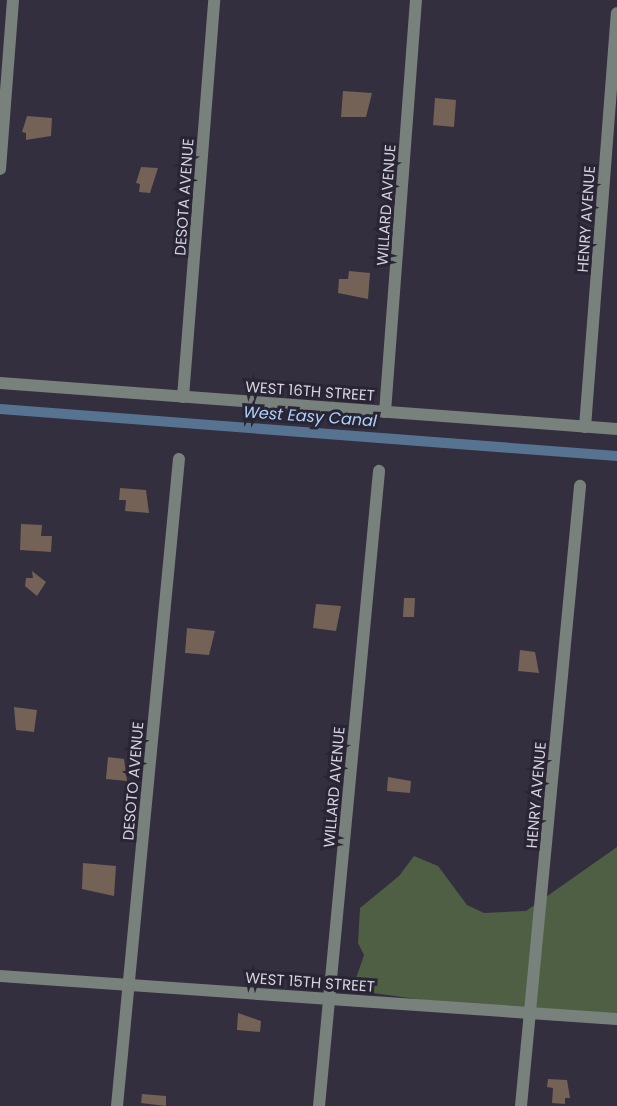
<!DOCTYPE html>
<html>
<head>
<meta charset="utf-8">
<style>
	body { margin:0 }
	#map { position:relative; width:617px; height:1106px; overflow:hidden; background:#332f3f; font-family:Poppins,sans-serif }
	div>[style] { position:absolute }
	.green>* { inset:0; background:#4f5f43 }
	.canal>* { height:10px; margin:-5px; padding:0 5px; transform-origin:5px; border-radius:5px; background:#567492 }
	.building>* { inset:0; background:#756257 }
	.minor>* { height:12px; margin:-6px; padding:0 6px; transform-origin:6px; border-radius:6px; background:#78817b }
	span { translate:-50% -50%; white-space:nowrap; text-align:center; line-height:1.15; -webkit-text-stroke:6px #292535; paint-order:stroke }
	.street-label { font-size:15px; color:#d7d4df }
	.water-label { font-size:16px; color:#aad3fb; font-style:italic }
</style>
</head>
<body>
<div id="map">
	<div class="green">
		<i style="clip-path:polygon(617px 847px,617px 1015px,452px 1004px,352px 990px,364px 955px,358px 943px,360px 908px,399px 876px,414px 856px,438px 866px,467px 905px,484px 913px,526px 911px)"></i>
	</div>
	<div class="canal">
		<i style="left:0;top:409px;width:619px;rotate:4.36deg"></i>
	</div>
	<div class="building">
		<i style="clip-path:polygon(343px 91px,372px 93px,366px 117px,341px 117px)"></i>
		<i style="clip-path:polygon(435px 98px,456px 100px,454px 127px,433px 125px)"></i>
		<i style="clip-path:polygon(27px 116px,52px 118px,51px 136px,26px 140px,26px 133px,22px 132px)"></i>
		<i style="clip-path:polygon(141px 167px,158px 168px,150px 193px,139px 192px,140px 184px,136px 183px)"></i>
		<i style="clip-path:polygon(349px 271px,370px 273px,368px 299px,338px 293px,339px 279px,348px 279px)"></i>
		<i style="clip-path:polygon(120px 488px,146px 490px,149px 513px,125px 511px,126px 500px,119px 500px)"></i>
		<i style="clip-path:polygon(21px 524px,42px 525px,41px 536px,52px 536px,51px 552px,20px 550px)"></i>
		<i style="clip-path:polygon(32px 571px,46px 582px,37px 596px,25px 586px,26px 578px,33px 578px)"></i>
		<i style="clip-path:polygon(404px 598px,415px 598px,414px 617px,403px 617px)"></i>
		<i style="clip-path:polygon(316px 604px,341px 606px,336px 631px,313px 628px)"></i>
		<i style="clip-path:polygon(187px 628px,215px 631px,209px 655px,185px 653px)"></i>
		<i style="clip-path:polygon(520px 650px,535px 652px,539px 673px,518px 671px)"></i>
		<i style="clip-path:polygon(14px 707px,37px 710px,34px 732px,16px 730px)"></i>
		<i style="clip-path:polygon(108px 757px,124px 759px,127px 781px,106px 779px)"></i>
		<i style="clip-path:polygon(388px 777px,411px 781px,410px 793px,387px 791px)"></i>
		<i style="clip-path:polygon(83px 863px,116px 866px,114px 896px,82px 889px)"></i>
		<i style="clip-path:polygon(238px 1013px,261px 1021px,260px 1032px,237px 1030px)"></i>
		<i style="clip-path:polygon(548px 1079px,567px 1080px,570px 1098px,565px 1098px,565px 1104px,552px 1103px,553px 1088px,547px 1087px)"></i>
		<i style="clip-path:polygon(142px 1094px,166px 1096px,166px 1106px,141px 1103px)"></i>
	</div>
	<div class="minor">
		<i style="left:0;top:169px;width:169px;rotate:-85.6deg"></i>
		<i style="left:0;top:383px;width:619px;rotate:4.26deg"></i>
		<i style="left:183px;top:397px;width:398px;rotate:-85.5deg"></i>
		<i style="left:385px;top:412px;width:413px;rotate:-85.7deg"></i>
		<i style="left:585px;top:427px;width:415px;rotate:-85.6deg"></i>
		<i style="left:0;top:976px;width:618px;rotate:3.99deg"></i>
		<i style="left:117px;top:1106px;width:650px;rotate:-84.53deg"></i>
		<i style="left:319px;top:1106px;width:638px;rotate:-84.6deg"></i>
		<i style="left:521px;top:1106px;width:623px;rotate:-84.56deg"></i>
	</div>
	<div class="street-label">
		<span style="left:184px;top:197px;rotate:-86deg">DESOTA AVENUE</span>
		<span style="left:386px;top:205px;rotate:-86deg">WILLARD AVENUE</span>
		<span style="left:586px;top:219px;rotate:-86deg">HENRY AVENUE</span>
		<span style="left:310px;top:391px;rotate:4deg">WEST 16TH STREET</span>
		<span style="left:133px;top:781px;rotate:-85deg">DESOTO AVENUE</span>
		<span style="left:334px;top:787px;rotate:-85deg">WILLARD AVENUE</span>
		<span style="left:536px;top:795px;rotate:-85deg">HENRY AVENUE</span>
		<span style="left:310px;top:982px;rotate:4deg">WEST 15TH STREET</span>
	</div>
	<div class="water-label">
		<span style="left:310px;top:417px;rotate:4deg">West Easy Canal</span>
	</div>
</div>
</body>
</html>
